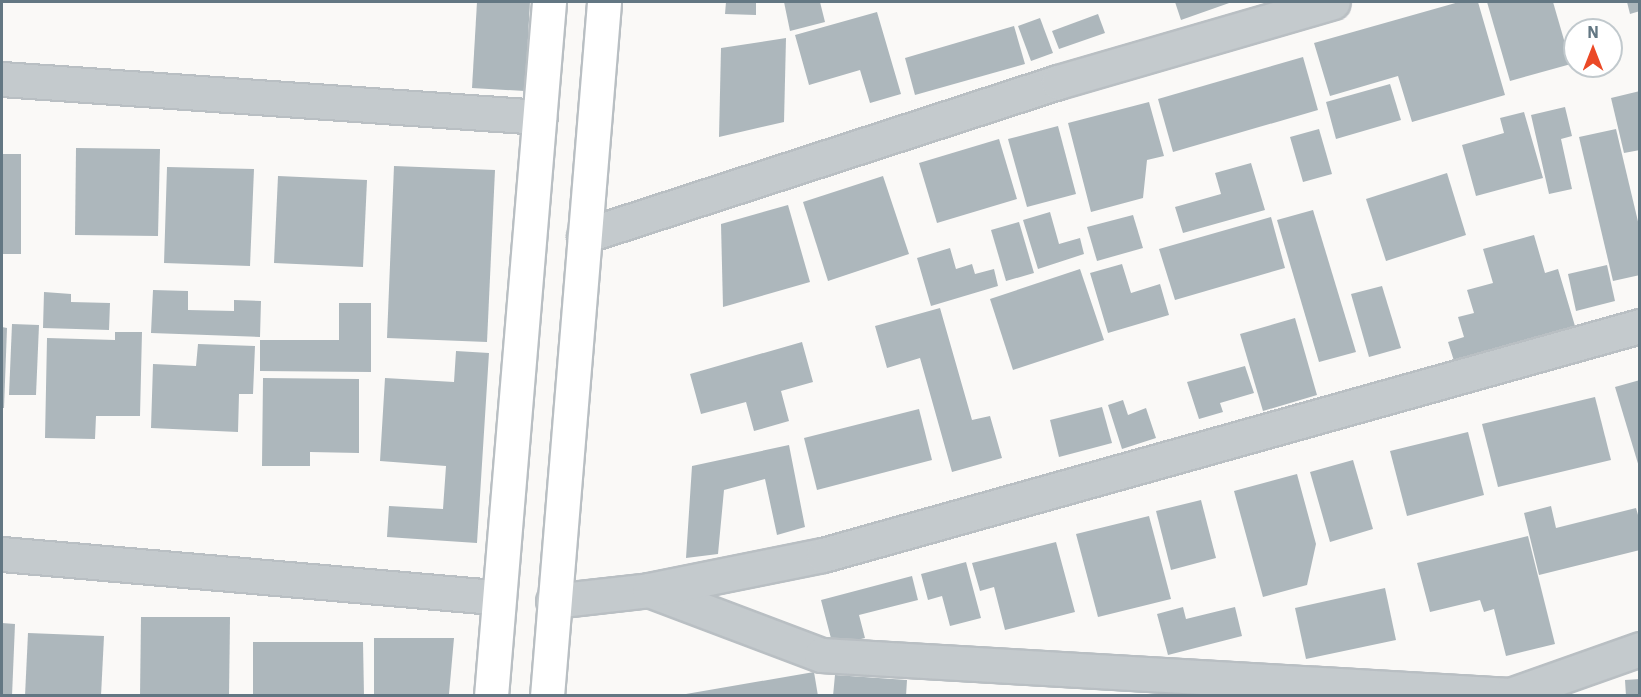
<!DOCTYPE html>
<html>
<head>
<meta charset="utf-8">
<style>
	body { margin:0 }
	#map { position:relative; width:1641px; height:697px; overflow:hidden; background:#faf9f7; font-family:"IBM Plex Sans",sans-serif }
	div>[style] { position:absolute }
	.building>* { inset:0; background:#adb7bc }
	.roads { filter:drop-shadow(2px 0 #b9bfc3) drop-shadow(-2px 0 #b9bfc3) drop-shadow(0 2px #b9bfc3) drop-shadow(0 -2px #b9bfc3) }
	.street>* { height:33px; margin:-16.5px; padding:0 16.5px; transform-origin:16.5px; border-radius:16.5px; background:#c4cacd }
	.secondary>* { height:33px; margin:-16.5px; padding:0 16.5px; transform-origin:16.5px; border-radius:16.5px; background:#fff }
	span { translate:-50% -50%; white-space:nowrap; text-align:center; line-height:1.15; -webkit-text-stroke:6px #fff; paint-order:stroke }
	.frame { position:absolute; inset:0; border:3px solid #637783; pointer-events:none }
	.north { position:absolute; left:1563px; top:18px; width:60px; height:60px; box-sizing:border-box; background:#fff; border:2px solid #c1c9cd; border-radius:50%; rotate:0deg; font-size:16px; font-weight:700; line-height:24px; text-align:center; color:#637783 }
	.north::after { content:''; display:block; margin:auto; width:21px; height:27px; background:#eb4926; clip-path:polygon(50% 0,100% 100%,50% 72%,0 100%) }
</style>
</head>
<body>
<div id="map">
	<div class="building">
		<i style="clip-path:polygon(477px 2px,530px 2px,525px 91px,472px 88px)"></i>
		<i style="clip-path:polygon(726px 2px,756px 2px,756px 15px,725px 14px)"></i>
		<i style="clip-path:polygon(784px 2px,820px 2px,825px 22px,790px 31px)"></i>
		<i style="clip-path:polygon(1175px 2px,1232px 2px,1181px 20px)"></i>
		<i style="clip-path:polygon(1459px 2px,1478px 2px,1505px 95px,1412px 122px,1398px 76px,1330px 96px,1314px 43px)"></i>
		<i style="clip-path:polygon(1487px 2px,1553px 2px,1571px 64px,1510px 81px)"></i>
		<i style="clip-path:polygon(1627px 2px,1640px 2px,1640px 11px,1630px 14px)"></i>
		<i style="clip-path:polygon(877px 12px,901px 94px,870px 103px,860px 70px,809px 85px,795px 35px)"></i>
		<i style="clip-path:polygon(1098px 14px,1105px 33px,1059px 49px,1052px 31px)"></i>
		<i style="clip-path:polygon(1040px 18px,1053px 53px,1031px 61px,1018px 26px)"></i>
		<i style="clip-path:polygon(1014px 26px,1025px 64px,915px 95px,905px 58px)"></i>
		<i style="clip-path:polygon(786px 38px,784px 122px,719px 137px,721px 48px)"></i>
		<i style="clip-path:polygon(1303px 57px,1318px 110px,1173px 152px,1158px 99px)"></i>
		<i style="clip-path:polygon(1390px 84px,1401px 120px,1336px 139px,1326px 102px)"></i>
		<i style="clip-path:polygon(1640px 91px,1640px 150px,1624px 153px,1611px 98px)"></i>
		<i style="clip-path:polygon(1149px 102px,1164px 156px,1147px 160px,1143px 198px,1091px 212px,1068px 123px)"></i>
		<i style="clip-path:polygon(1565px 107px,1572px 136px,1561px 139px,1572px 189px,1549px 194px,1531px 115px)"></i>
		<i style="clip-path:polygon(1524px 112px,1543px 178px,1476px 196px,1462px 145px,1504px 133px,1500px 118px)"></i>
		<i style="clip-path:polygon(1058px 126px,1076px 194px,1027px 207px,1008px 139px)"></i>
		<i style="clip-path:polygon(1319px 129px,1332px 174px,1303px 182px,1290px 137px)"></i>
		<i style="clip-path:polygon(1616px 129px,1640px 230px,1640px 275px,1613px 281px,1579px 137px)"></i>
		<i style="clip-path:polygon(999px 139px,1017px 199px,937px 223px,919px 163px)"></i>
		<i style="clip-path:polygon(76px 148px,160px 149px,158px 236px,75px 235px)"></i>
		<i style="clip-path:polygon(2px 154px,21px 154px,21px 254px,2px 254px)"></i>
		<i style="clip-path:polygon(1251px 163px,1265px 210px,1183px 233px,1175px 207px,1221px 194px,1215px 173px)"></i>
		<i style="clip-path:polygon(394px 166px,495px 170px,487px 342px,387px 338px)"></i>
		<i style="clip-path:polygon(167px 167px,254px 169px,250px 266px,164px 263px)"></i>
		<i style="clip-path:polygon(1447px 173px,1466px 235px,1386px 261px,1366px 199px)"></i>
		<i style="clip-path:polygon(278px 176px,367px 180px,363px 267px,274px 263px)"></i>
		<i style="clip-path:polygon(883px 176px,909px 254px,828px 281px,803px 202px)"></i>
		<i style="clip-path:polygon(788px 205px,810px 282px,723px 307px,721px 224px)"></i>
		<i style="clip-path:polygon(1313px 210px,1356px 352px,1319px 362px,1277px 220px)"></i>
		<i style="clip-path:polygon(1050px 212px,1059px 244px,1080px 238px,1084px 254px,1038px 269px,1023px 220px)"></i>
		<i style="clip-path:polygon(1133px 215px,1143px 248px,1097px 261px,1087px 227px)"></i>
		<i style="clip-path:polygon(1271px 217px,1285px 268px,1175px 300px,1159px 249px)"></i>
		<i style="clip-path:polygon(1019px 222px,1034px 273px,1006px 281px,991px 230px)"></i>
		<i style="clip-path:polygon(1534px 235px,1545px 273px,1558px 269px,1575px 326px,1454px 361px,1448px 342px,1464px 337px,1458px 317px,1474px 313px,1467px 290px,1493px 283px,1483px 249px)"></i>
		<i style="clip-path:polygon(950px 248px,956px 269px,972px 264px,975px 274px,994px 269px,998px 286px,931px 306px,917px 258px)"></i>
		<i style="clip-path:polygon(1122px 264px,1131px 293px,1160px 284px,1169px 315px,1108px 333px,1090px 273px)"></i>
		<i style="clip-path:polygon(1607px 265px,1615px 301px,1576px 311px,1568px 274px)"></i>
		<i style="clip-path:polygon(1080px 269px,1104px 340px,1013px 370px,990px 299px)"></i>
		<i style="clip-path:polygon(1382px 286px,1401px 348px,1369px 357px,1351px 294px)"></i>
		<i style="clip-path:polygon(153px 290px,188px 291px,188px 310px,234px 311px,234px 300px,261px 301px,260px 337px,151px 333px)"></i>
		<i style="clip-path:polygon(44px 292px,71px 294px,71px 302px,110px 303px,109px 330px,43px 328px)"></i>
		<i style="clip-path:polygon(339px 303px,371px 303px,371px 372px,260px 371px,260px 340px,339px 340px)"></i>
		<i style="clip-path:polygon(940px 308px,972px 420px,990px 416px,1002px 458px,952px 472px,920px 358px,887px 368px,875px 326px)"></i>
		<i style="clip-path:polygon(1295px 318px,1317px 395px,1263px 411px,1240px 334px)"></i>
		<i style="clip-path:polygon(12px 324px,39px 325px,36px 395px,9px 395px)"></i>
		<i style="clip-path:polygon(2px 327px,7px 328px,4px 408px,2px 408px)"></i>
		<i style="clip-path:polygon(115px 332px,142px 332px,140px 416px,96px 416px,95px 439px,45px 438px,47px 338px,115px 340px)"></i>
		<i style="clip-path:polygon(802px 342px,813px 382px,781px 391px,789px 421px,754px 431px,746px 402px,701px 414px,690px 374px)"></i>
		<i style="clip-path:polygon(198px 344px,255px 346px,253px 394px,239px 394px,238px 432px,151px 428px,153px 364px,196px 366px)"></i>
		<i style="clip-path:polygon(456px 351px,489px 353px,477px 543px,387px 537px,389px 506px,443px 509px,446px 466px,380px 461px,385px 378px,454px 382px)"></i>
		<i style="clip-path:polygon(1245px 366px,1254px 393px,1220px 403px,1223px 412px,1199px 419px,1187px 382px)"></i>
		<i style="clip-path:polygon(263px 378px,359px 379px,359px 453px,310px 452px,310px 466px,262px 466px)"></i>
		<i style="clip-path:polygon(1640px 380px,1640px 467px,1639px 467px,1615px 387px)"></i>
		<i style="clip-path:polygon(1595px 397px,1611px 460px,1498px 487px,1482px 424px)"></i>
		<i style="clip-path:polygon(1123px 400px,1128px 415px,1146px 408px,1156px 438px,1122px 449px,1108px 405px)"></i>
		<i style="clip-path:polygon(1102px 407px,1112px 443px,1059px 457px,1050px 420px)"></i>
		<i style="clip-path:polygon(919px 409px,932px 460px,817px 490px,804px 438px)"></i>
		<i style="clip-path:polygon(1468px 432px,1484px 495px,1407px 516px,1390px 451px)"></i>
		<i style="clip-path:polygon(789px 445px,805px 527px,777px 535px,765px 479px,724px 490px,718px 554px,686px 558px,692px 466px)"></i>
		<i style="clip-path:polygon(1353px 460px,1373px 529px,1330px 542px,1310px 472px)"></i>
		<i style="clip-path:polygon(1297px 474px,1316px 544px,1307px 585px,1263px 597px,1234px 491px)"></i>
		<i style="clip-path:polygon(1201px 500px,1216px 558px,1171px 570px,1156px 511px)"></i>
		<i style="clip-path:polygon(1551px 506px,1556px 528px,1636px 508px,1640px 522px,1640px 550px,1539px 575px,1524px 513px)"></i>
		<i style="clip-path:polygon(1149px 516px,1171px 599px,1098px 617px,1076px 534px)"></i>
		<i style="clip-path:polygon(1528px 536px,1555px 644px,1506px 656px,1494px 609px,1484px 612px,1480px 600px,1430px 612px,1417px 563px)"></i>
		<i style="clip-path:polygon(1056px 542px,1075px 612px,1005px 630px,994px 587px,980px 591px,972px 563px)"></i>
		<i style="clip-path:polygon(966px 562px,981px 618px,950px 626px,942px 596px,928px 600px,921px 574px)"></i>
		<i style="clip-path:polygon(912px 576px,918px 600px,859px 615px,865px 638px,833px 646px,821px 600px)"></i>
		<i style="clip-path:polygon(1385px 588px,1396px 640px,1306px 659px,1295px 608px)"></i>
		<i style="clip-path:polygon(1183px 607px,1186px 619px,1235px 607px,1242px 636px,1168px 655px,1157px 614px)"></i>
		<i style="clip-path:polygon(141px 617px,230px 617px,229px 696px,140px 696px)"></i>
		<i style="clip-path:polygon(2px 623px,15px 624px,12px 696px,2px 696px)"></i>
		<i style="clip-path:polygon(28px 633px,104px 636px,101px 696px,25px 696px)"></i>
		<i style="clip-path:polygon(374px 638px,454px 638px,449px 694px,374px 696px)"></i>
		<i style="clip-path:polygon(253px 642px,363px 642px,364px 696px,253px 696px)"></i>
		<i style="clip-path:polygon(814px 672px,818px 696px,687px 696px,686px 694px)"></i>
		<i style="clip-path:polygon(835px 675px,907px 680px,906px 696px,833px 696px)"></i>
		<i style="clip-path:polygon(1640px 679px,1640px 696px,1626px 696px,1625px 680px)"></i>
	</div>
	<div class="roads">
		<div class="street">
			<i style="left:2px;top:79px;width:539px;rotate:4.04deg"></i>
			<i style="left:584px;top:236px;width:498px;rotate:-18deg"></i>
			<i style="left:1058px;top:82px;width:286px;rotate:-16.2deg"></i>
			<i style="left:2px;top:554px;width:498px;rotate:5deg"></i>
			<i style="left:649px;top:590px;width:184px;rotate:20.7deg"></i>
			<i style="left:821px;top:655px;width:690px;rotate:3.32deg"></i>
			<i style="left:1510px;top:695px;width:138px;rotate:-19.5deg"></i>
			<i style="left:553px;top:601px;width:97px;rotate:-6.5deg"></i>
			<i style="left:649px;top:590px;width:177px;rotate:-11.4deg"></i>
			<i style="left:823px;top:555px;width:848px;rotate:-15.66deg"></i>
		</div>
		<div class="secondary">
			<i style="left:491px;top:696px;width:696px;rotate:-85.22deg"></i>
			<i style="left:547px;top:696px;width:696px;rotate:-85.3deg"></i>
		</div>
	</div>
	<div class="frame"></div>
	<div class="north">N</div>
</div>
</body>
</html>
